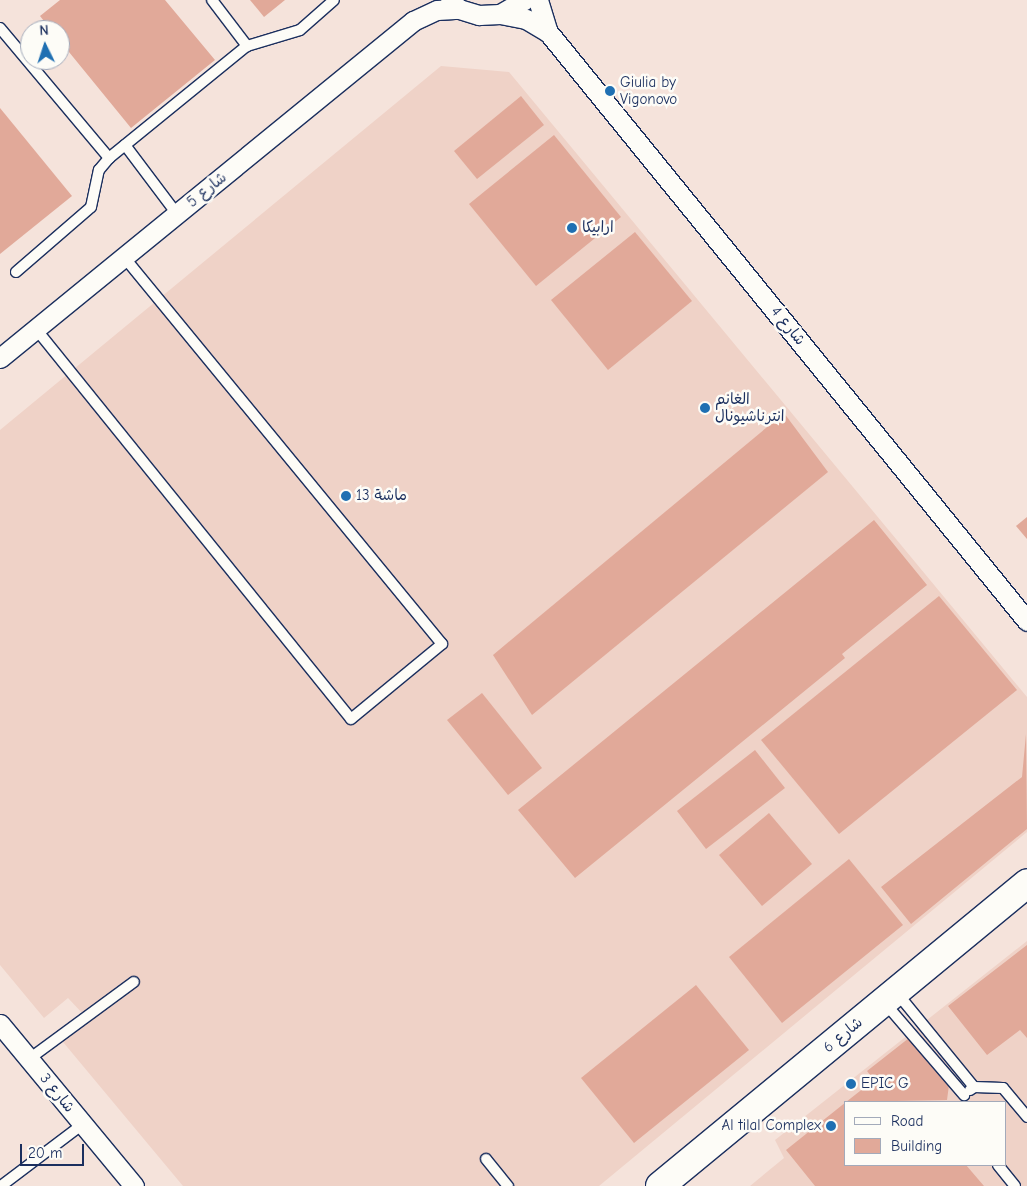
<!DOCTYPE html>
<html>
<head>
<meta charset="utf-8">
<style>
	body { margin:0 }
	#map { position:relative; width:1027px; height:1186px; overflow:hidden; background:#f5e3db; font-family:"Comic Neue","Playpen Sans Arabic",sans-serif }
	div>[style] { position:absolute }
	.built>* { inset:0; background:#efd2c7 }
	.building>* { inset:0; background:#e1a999 }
	.roads { filter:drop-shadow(1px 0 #1b2f5e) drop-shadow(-1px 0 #1b2f5e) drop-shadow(0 1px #1b2f5e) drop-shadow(0 -1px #1b2f5e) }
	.lane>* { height:10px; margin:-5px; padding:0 5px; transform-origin:5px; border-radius:5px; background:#fdfcf7 }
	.street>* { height:19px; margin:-9.5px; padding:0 9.5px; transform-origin:9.5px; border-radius:9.5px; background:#fdfcf7 }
	.secondary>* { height:28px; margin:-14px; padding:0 14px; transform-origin:14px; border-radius:14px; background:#fdfcf7 }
	.dots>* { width:14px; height:14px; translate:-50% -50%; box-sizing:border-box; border:2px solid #fdfcf7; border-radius:50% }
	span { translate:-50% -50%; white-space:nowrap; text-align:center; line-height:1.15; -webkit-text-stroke:5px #fdfcf7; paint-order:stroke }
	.poi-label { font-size:15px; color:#1b2f5e }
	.left { translate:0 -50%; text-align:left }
	.right { translate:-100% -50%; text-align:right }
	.street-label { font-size:15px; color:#1b2f5e }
	.legend { position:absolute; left:844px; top:1101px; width:162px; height:65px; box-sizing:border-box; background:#fdfcf7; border:1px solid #a3aaba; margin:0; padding:6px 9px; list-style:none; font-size:15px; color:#1b2f5e }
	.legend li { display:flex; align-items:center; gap:10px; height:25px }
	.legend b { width:25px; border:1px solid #a3aaba }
	.north { position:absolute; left:20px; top:20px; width:50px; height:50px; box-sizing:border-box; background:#fdfcf7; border:1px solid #a3aaba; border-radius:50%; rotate:356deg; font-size:14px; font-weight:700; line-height:20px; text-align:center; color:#1b2f5e }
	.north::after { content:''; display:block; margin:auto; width:18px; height:22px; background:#1f6fb2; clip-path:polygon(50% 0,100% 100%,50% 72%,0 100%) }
	.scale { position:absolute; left:20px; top:1144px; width:64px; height:22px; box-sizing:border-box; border:2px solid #1b2f5e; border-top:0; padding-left:6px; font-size:15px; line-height:18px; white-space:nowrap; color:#1b2f5e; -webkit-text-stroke:4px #fdfcf7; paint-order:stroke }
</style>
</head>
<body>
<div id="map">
	<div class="built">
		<i style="clip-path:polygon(441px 66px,509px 72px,1027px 697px,1027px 832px,599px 1186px,183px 1186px,58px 1036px,84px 1015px,68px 998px,44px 1018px,0 965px,0 430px)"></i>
		<i style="clip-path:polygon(evenodd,1027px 941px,1027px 1186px,750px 1186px,784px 1158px,775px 1140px,1027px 941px,846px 1102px,1006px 1102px,1006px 1165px,846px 1165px,846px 1102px)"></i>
	</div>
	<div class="building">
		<i style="clip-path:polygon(60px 0,165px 0,215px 60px,131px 128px,60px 41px,60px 30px,51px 30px,40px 16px)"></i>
		<i style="clip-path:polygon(250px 0,285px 0,264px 17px)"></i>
		<i style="clip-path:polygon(521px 96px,544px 125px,477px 179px,454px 151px)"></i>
		<i style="clip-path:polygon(0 108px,72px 196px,0 254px)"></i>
		<i style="clip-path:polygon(554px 135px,621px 217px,536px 286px,469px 204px)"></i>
		<i style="clip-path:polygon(635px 232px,692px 301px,608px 370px,551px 300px)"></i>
		<i style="clip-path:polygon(784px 413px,828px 472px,532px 715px,493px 655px)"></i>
		<i style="clip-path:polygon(1027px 517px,1027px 539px,1016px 526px)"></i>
		<i style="clip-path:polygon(874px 520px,927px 585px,842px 654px,845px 658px,575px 878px,518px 810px)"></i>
		<i style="clip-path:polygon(939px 596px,1017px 690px,839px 834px,761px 740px)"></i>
		<i style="clip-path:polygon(482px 693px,542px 768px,508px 795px,447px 720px)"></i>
		<i style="clip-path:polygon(1026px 734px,1027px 829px,911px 924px,881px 887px,1022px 777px)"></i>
		<i style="clip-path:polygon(755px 750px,785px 788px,706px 849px,677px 811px)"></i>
		<i style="clip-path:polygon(769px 813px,812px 864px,762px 906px,719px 855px)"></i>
		<i style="clip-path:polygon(849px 859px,903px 925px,782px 1023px,729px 957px)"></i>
		<i style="clip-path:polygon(1027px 945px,1027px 1038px,1020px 1030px,987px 1055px,948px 1006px)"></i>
		<i style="clip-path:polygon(696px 985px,749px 1050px,634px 1143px,581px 1078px)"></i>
		<i style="clip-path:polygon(909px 1038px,949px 1085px,947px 1100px,846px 1102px,874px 1080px,867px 1071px)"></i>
		<i style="clip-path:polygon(846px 1102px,846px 1165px,966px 1165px,984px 1186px,815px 1186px,786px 1150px)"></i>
	</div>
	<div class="roads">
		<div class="lane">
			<i style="left:212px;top:0;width:58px;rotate:52.7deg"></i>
			<i style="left:0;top:28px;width:170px;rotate:50deg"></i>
			<i style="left:125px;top:145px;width:86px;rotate:53deg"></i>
			<i style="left:16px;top:272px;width:99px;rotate:-40.9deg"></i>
			<i style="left:91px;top:207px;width:38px;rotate:-78deg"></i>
			<i style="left:99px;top:170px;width:16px;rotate:-50deg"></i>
			<i style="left:109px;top:158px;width:178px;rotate:-39.1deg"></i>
			<i style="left:247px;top:46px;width:55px;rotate:-16.8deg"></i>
			<i style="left:300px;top:30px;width:45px;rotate:-41.4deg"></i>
			<i style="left:36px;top:329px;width:501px;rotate:51.07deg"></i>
			<i style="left:351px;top:719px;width:118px;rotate:-39.5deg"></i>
			<i style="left:442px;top:644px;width:501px;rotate:-129.41deg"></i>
			<i style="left:897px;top:993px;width:122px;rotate:50.7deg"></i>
			<i style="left:884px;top:1002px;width:123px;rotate:49.3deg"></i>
			<i style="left:29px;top:1059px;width:130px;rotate:-36.3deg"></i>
			<i style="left:970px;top:1090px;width:5px;rotate:-37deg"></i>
			<i style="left:974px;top:1087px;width:29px;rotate:2deg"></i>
			<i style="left:1003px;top:1088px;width:38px;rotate:50deg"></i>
			<i style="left:486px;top:1159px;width:35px;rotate:51deg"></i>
			<i style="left:998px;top:1165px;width:27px;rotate:51deg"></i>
			<i style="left:1px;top:1186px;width:103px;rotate:-37.1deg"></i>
		</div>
		<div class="street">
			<i style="left:538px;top:0;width:34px;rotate:73deg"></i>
			<i style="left:548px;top:32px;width:759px;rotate:50.88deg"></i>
			<i style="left:450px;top:1px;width:12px;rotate:42deg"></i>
			<i style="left:459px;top:9px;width:21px;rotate:17deg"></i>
			<i style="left:479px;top:15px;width:21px;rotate:-3deg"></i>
			<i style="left:500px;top:14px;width:28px;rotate:-30deg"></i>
			<i style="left:500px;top:14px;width:26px;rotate:11deg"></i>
			<i style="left:526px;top:19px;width:26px;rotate:31deg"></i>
			<i style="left:0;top:358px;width:533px;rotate:-39.21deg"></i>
			<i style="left:413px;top:21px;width:26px;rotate:-25deg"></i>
			<i style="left:437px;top:10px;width:22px;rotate:-3deg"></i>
			<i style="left:0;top:1024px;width:210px;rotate:50.4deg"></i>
		</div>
		<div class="secondary">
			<i style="left:660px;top:1186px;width:476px;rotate:-39.5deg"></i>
		</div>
	</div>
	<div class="dots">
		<i style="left:610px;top:91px;background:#1f6fb2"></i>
		<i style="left:572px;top:228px;background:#1f6fb2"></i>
		<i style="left:705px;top:408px;background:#1f6fb2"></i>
		<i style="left:346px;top:496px;background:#1f6fb2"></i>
		<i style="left:851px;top:1084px;background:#1f6fb2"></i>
		<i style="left:831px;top:1126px;background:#1f6fb2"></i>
	</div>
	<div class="poi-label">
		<span class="left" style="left:620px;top:91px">Giulia by<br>Vigonovo</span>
		<span class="left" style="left:582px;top:228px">ارابيكا</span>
		<span class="left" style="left:715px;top:408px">الغانم<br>انترناشيونال</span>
		<span class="left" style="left:356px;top:496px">ماشة 13</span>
		<span class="left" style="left:861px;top:1084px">EPIC G</span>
		<span class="right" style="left:821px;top:1126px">Al tilal Complex</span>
	</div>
	<div class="street-label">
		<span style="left:207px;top:190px;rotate:-39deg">شارع 5</span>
		<span style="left:788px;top:326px;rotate:51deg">شارع 4</span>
		<span style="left:843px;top:1035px;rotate:-40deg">شارع 6</span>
		<span style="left:57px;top:1093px;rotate:51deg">شارع 3</span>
	</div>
	<ul class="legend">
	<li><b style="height:6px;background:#fdfcf7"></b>Road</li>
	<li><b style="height:14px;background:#e1a999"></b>Building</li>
	</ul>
	<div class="north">N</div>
	<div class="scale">20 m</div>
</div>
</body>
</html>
